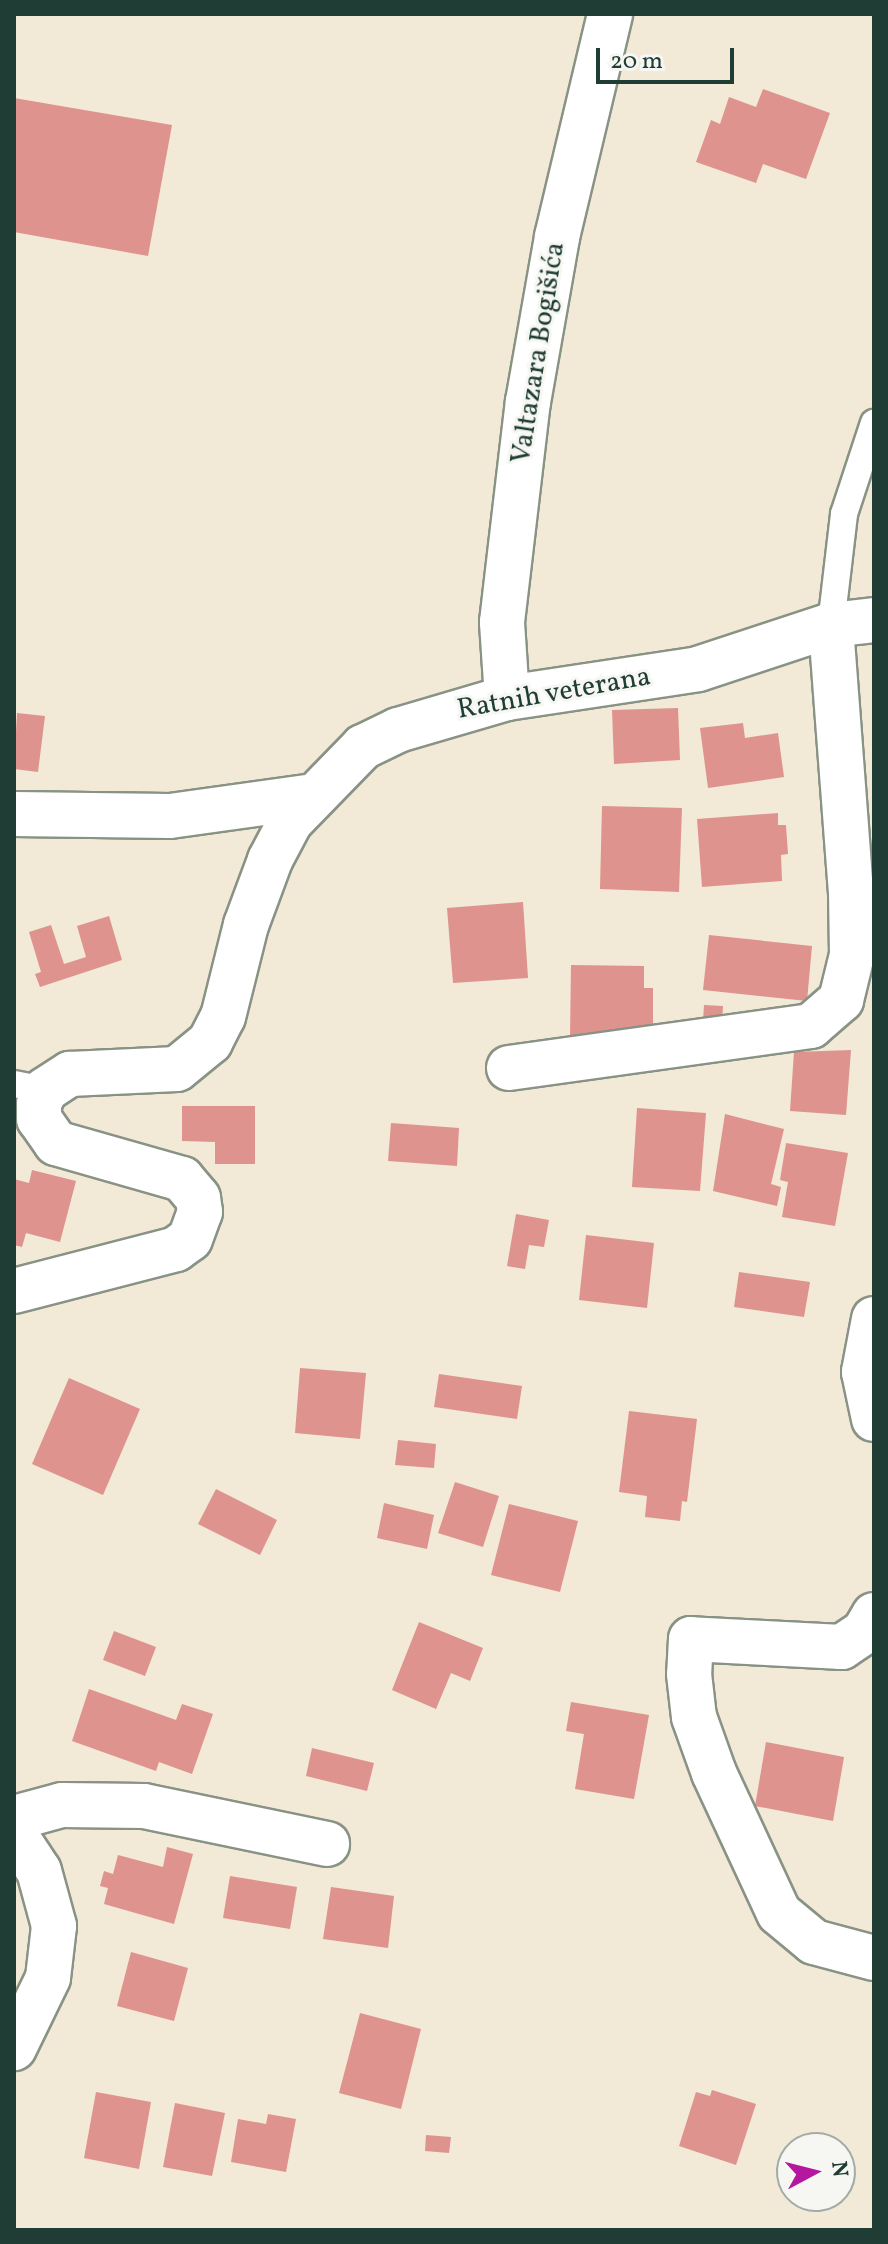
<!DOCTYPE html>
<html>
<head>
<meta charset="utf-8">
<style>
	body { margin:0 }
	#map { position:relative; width:888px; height:2244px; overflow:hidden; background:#f2e9d6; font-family:Vollkorn,serif }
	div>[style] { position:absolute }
	.building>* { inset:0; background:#de938e }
	.roads { filter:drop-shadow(2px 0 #889385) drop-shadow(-2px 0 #889385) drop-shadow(0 2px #889385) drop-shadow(0 -2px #889385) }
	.lane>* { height:26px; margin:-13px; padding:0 13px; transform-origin:13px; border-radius:13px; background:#fff }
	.street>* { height:44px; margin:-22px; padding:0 22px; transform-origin:22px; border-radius:22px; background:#fff }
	span { translate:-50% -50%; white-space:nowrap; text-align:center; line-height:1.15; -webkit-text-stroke:6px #f6f6f2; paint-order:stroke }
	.street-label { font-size:28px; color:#1f3d34 }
	.frame { position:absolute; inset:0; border:16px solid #1f3d34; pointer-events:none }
	.north { position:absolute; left:776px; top:2132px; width:80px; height:80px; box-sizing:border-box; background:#f6f6f2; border:2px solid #a0aca6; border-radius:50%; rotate:83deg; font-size:22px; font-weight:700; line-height:32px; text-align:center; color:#1f3d34 }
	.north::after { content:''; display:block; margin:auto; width:28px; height:36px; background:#b5179e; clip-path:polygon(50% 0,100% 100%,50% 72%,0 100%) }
	.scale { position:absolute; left:596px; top:48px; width:138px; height:36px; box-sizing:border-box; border:4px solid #1f3d34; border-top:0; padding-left:10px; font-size:24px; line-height:28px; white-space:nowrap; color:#1f3d34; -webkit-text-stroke:6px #f6f6f2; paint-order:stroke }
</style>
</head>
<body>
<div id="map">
	<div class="building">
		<i style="clip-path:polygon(763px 89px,830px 113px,806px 179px,763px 164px,756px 183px,696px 162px,711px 120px,720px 124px,729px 97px,756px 107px)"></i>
		<i style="clip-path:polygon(14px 98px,172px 125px,148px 256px,14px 232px)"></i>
		<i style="clip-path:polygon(678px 708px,680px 760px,614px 764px,612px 710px)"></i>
		<i style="clip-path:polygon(17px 713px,45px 716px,38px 772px,14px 769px)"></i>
		<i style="clip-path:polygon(743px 723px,745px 738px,778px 733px,784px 777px,708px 788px,700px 728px)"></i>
		<i style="clip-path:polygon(602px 806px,682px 808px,679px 892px,600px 889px)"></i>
		<i style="clip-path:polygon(778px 813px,778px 825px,786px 825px,788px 854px,781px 855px,782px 881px,702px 887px,697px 819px)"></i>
		<i style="clip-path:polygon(523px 902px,528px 978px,453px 983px,447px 908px)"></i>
		<i style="clip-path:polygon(109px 916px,122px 960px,40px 987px,35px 974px,41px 972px,29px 932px,51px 925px,64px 964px,86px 957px,77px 926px)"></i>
		<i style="clip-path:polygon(709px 935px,812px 946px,807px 1001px,703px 990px)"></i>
		<i style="clip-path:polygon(571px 965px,644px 966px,644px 988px,653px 988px,653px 1025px,643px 1025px,643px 1039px,570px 1037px)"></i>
		<i style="clip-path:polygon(704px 1005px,723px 1006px,722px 1023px,703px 1022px)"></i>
		<i style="clip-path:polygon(851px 1050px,846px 1115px,790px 1111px,794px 1052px)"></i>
		<i style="clip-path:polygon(182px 1106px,255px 1106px,255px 1164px,215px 1164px,215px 1142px,182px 1141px)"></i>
		<i style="clip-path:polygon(637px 1108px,706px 1113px,700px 1191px,632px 1187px)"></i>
		<i style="clip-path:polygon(725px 1114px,784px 1129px,771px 1184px,781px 1187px,777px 1206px,713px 1191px)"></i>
		<i style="clip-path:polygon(391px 1123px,459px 1128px,457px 1166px,388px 1161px)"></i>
		<i style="clip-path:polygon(786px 1143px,848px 1153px,835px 1226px,782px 1217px,788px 1182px,780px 1180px)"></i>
		<i style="clip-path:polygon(32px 1170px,76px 1181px,60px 1242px,26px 1233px,22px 1247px,14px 1245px,14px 1179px,29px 1183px)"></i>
		<i style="clip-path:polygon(516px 1214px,549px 1220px,544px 1247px,529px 1245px,525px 1269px,507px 1266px)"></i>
		<i style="clip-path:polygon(586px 1235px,654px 1243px,647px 1308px,579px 1300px)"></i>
		<i style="clip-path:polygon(739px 1272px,810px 1282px,804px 1317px,734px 1307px)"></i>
		<i style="clip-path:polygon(300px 1368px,366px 1373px,360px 1439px,295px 1433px)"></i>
		<i style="clip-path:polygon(439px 1374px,522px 1386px,517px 1419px,434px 1407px)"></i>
		<i style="clip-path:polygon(69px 1378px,140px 1409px,103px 1495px,32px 1464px)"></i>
		<i style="clip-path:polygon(629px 1411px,697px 1419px,687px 1502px,682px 1501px,680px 1521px,645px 1517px,647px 1496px,619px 1492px)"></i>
		<i style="clip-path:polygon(398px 1440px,436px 1444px,434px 1468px,395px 1465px)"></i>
		<i style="clip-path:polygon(455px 1482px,499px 1496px,483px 1547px,438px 1533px)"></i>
		<i style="clip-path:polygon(216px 1489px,277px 1520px,260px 1555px,198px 1524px)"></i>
		<i style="clip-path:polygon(384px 1503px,434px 1515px,427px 1549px,377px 1538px)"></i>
		<i style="clip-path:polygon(509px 1504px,578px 1521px,560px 1592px,491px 1575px)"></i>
		<i style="clip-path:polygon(419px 1622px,483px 1648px,470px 1681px,451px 1673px,436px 1709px,392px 1690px)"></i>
		<i style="clip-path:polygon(114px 1631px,156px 1647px,145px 1676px,103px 1660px)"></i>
		<i style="clip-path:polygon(89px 1689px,176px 1720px,182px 1704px,213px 1714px,192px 1774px,159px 1762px,156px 1771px,72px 1741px)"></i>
		<i style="clip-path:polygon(571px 1702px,649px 1715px,634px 1799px,575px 1789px,584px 1734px,566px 1731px)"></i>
		<i style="clip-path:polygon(766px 1742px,844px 1757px,833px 1821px,755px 1806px)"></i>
		<i style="clip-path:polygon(312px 1748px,374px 1763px,367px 1791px,306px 1776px)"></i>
		<i style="clip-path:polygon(167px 1847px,193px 1854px,174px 1924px,104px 1904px,108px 1888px,100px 1886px,104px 1871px,113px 1874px,118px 1855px,163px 1867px)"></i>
		<i style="clip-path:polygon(230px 1876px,297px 1887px,290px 1929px,223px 1918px)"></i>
		<i style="clip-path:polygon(331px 1887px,394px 1896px,388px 1948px,323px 1939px)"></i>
		<i style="clip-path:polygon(131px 1952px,188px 1968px,174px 2021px,117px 2006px)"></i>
		<i style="clip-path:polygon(360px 2013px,421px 2029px,401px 2109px,339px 2093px)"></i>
		<i style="clip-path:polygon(712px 2090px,756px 2104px,736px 2165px,679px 2146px,696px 2092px,710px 2096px)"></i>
		<i style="clip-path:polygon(96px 2092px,151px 2102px,139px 2169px,84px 2158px)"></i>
		<i style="clip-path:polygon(175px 2103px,225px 2113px,212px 2176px,163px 2167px)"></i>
		<i style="clip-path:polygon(268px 2114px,296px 2119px,286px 2172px,231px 2162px,238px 2119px,266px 2124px)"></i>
		<i style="clip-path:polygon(426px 2135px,451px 2137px,449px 2153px,425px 2151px)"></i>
	</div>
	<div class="roads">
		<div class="lane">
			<i style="left:831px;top:625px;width:112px;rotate:-83.3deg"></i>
			<i style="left:844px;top:514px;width:96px;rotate:-71.8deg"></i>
			<i style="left:14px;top:1084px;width:32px;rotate:11deg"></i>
		</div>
		<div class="street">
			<i style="left:507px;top:698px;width:76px;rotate:-93.8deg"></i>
			<i style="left:502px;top:622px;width:222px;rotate:-83.3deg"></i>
			<i style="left:528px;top:402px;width:168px;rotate:-80deg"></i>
			<i style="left:557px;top:237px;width:229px;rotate:-76.6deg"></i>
			<i style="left:14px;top:814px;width:156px;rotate:0.7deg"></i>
			<i style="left:170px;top:816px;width:145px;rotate:-7.9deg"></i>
			<i style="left:509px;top:1068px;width:305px;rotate:-7.9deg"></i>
			<i style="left:811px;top:1026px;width:40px;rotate:-41deg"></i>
			<i style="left:841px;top:1000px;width:46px;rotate:-76.3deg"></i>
			<i style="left:852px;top:955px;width:62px;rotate:-90.9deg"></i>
			<i style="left:851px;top:893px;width:269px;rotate:-94.3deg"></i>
			<i style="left:14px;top:1291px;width:167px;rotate:-14.5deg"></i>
			<i style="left:176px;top:1249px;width:17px;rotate:-36deg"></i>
			<i style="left:190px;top:1239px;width:29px;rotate:-70deg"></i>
			<i style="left:200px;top:1212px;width:14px;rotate:-98deg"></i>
			<i style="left:198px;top:1198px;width:25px;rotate:-130deg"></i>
			<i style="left:182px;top:1179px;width:131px;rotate:-164.1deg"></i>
			<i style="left:56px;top:1143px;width:29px;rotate:-125deg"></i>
			<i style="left:39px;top:1119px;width:15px;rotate:-90deg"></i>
			<i style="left:39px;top:1104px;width:15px;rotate:-67deg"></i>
			<i style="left:45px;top:1090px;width:30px;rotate:-33deg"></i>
			<i style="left:70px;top:1074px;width:107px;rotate:-2.7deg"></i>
			<i style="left:177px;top:1069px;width:43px;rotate:-39.3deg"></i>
			<i style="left:210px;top:1042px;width:28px;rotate:-63deg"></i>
			<i style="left:223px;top:1017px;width:95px;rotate:-76deg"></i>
			<i style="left:246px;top:925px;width:69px;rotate:-69.7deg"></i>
			<i style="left:270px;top:860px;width:43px;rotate:-62.2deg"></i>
			<i style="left:290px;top:822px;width:105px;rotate:-45.8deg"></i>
			<i style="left:363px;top:747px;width:39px;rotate:-26deg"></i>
			<i style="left:398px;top:730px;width:114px;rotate:-16.4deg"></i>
			<i style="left:507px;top:698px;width:193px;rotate:-8.6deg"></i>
			<i style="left:698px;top:669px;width:140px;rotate:-18.3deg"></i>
			<i style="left:831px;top:625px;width:43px;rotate:-6.6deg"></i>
			<i style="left:874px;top:1319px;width:54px;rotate:100.7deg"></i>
			<i style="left:864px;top:1372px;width:48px;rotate:78deg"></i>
			<i style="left:874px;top:1615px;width:20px;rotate:120deg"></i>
			<i style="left:864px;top:1632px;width:27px;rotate:146deg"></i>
			<i style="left:842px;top:1647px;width:151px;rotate:-177deg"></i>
			<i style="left:691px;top:1639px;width:35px;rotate:93deg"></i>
			<i style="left:689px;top:1674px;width:43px;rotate:83.4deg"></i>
			<i style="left:694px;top:1717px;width:59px;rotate:70.3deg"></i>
			<i style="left:714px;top:1773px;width:154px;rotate:65.1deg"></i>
			<i style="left:779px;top:1913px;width:45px;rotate:39.6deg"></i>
			<i style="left:814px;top:1942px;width:62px;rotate:14.9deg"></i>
			<i style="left:14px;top:1818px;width:50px;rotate:-15.2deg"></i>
			<i style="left:62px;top:1805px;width:82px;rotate:0.7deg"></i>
			<i style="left:144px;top:1806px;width:187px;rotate:11.7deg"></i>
			<i style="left:14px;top:1833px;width:45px;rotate:56.7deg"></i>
			<i style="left:39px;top:1871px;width:57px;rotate:74.7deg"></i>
			<i style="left:54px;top:1926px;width:52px;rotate:96.6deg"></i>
			<i style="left:48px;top:1978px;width:78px;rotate:115.9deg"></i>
		</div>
	</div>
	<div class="street-label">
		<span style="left:539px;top:353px;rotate:-81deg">Valtazara Bogišića</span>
		<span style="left:554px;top:694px;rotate:-10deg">Ratnih veterana</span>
	</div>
	<div class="frame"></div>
	<div class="north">N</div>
	<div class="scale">20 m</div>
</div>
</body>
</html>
